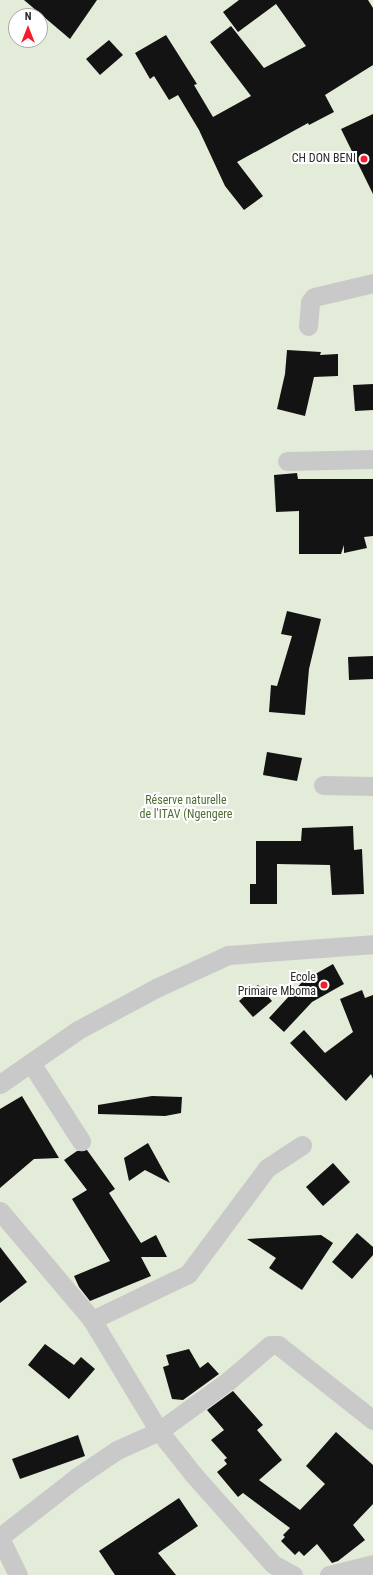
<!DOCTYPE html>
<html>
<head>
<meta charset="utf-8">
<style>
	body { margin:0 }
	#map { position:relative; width:373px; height:1575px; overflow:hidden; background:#fff; font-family:"Roboto Condensed",sans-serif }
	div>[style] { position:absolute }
	.green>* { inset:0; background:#e3ecd8 }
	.building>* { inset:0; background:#131313 }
	.minor>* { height:19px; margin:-9.5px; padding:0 9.5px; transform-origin:9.5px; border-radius:9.5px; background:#c9c9c9 }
	.dots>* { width:11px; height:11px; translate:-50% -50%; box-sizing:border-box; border:2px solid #fff; border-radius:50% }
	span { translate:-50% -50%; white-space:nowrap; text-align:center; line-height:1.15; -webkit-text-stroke:4px #fff; paint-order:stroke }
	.poi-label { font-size:12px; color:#2c2c2c }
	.right { translate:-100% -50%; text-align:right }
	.park-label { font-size:12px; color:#4f6c36 }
	.north { position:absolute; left:8px; top:8px; width:40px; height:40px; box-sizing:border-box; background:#fff; border:1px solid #ababab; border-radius:50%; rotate:0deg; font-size:11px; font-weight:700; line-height:16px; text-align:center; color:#2c2c2c }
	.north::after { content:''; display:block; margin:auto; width:14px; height:18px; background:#f51d2b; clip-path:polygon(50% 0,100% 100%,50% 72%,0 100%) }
</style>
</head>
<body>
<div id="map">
	<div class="green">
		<i style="clip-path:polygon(evenodd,0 0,373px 0,373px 1575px,0 1575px,0 0,16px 16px,40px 16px,40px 40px,16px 40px,16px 16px)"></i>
	</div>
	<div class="building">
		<i style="clip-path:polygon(24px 0,97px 0,70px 39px)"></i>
		<i style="clip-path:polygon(239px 0,368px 0,373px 8px,373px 65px,325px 95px,334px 112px,309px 125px,308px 123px,237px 162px,263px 196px,244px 210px,225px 186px,199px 130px,178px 95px,169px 100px,154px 76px,150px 79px,135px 53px,166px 35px,197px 84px,194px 85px,213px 117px,251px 96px,210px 42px,231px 26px,264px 68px,306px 46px,276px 4px,238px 32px,223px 12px)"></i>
		<i style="clip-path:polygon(109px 40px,123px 55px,100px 75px,86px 59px)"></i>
		<i style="clip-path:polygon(373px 114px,373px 194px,341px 129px)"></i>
		<i style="clip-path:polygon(287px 350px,321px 352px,320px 355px,338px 354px,338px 376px,314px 377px,305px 416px,277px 409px,285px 374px)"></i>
		<i style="clip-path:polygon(373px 384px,373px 410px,355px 411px,353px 385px)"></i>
		<i style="clip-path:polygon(297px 473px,298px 479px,373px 479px,373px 536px,364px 537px,367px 548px,344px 553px,344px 545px,341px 554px,299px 554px,299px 511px,276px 512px,274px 475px)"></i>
		<i style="clip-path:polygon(287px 611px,321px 619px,309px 669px,305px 715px,269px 712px,271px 685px,277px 686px,292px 636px,281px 634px)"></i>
		<i style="clip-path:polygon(373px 656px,373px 679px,349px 680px,348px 657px)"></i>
		<i style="clip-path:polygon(267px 752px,302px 758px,297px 781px,263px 775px)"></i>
		<i style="clip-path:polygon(353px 826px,354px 850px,362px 849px,364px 894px,332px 895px,330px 865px,277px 864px,277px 904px,250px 904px,250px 884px,256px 884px,256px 841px,301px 841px,302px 828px)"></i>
		<i style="clip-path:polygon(333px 964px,344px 984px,312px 1002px,284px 1032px,269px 1018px,303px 981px)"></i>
		<i style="clip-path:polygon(258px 985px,272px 1001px,253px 1017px,239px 1001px)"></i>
		<i style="clip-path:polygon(362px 990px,365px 998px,373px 995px,373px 1079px,371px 1074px,346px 1101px,290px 1043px,304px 1030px,325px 1053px,353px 1032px,340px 999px)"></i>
		<i style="clip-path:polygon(22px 1096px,59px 1158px,34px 1159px,0 1188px,0 1109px)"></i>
		<i style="clip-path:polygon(152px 1096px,182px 1097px,181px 1113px,165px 1116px,98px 1114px,98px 1105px)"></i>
		<i style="clip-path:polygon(148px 1143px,170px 1183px,145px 1170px,129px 1181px,124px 1158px)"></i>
		<i style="clip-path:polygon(87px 1150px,115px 1189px,109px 1193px,141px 1243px,156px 1235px,167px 1257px,141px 1257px,151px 1276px,90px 1301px,79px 1287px,74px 1276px,110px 1261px,72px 1199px,87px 1190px,64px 1160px,77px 1151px)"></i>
		<i style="clip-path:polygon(333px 1163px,350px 1182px,323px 1206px,306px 1187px)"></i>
		<i style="clip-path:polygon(357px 1233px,373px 1247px,373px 1255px,352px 1279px,332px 1262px)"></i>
		<i style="clip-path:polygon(321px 1235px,333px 1243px,302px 1290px,269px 1268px,276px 1258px,247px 1239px)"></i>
		<i style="clip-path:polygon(0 1247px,27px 1282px,0 1303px)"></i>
		<i style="clip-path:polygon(45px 1344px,74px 1365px,81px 1357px,95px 1369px,69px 1399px,28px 1365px)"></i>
		<i style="clip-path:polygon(189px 1349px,200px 1368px,208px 1362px,219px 1374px,183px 1400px,172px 1399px,163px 1367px,169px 1365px,166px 1355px)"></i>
		<i style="clip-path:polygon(233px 1391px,263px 1425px,257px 1430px,282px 1460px,259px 1480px,300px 1510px,325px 1484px,306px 1466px,336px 1432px,373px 1465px,373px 1504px,353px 1525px,365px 1540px,338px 1561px,332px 1563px,317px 1544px,304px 1556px,299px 1551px,295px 1555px,281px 1541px,285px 1537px,283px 1535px,290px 1528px,243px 1493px,238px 1497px,217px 1472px,227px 1464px,224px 1460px,227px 1458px,211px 1440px,224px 1430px,207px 1410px)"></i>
		<i style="clip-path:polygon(78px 1435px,85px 1456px,20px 1479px,12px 1459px)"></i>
		<i style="clip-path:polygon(179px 1498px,198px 1526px,158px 1553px,176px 1575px,115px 1575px,99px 1551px)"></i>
	</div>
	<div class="minor">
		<i style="left:308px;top:326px;width:24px;rotate:-85deg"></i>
		<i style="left:310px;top:302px;width:6px;rotate:-51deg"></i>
		<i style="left:314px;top:297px;width:61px;rotate:-13.3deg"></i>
		<i style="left:287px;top:461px;width:86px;rotate:-1.3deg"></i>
		<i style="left:323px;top:785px;width:50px;rotate:1.1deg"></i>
		<i style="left:31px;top:1063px;width:93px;rotate:57.3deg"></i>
		<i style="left:0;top:1084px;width:95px;rotate:-34.7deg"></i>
		<i style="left:78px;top:1030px;width:89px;rotate:-28.3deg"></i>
		<i style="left:156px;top:988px;width:79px;rotate:-24.6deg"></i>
		<i style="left:228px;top:955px;width:145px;rotate:-4.3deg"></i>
		<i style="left:0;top:1211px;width:143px;rotate:49.8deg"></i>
		<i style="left:92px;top:1320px;width:130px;rotate:58.9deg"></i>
		<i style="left:159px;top:1431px;width:55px;rotate:51.7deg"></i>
		<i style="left:193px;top:1474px;width:120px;rotate:48.4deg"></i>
		<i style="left:273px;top:1564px;width:23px;rotate:29deg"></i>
		<i style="left:92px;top:1320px;width:106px;rotate:-25.6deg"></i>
		<i style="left:188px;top:1274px;width:132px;rotate:-53.3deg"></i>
		<i style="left:267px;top:1168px;width:42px;rotate:-33.3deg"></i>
		<i style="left:0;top:1537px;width:98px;rotate:-37.9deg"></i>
		<i style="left:77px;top:1477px;width:48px;rotate:-34deg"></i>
		<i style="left:117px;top:1450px;width:46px;rotate:-24.3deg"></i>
		<i style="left:159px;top:1431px;width:85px;rotate:-35.9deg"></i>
		<i style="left:228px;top:1381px;width:55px;rotate:-40.6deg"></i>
		<i style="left:270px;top:1345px;width:8px"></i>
		<i style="left:278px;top:1345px;width:121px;rotate:38.3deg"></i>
		<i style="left:0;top:1538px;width:41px;rotate:64.1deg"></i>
		<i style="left:329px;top:1575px;width:45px;rotate:-14deg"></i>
	</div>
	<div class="dots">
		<i style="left:364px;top:159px;background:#f51d2b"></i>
		<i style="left:324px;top:985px;background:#f51d2b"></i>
	</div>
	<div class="poi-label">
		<span class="right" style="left:356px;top:159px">CH DON BENI</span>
		<span class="right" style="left:316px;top:985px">Ecole<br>Primaire Mboma</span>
	</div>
	<div class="park-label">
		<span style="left:186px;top:808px">Réserve naturelle<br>de l'ITAV (Ngengere</span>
	</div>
	<div class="north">N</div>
</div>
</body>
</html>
